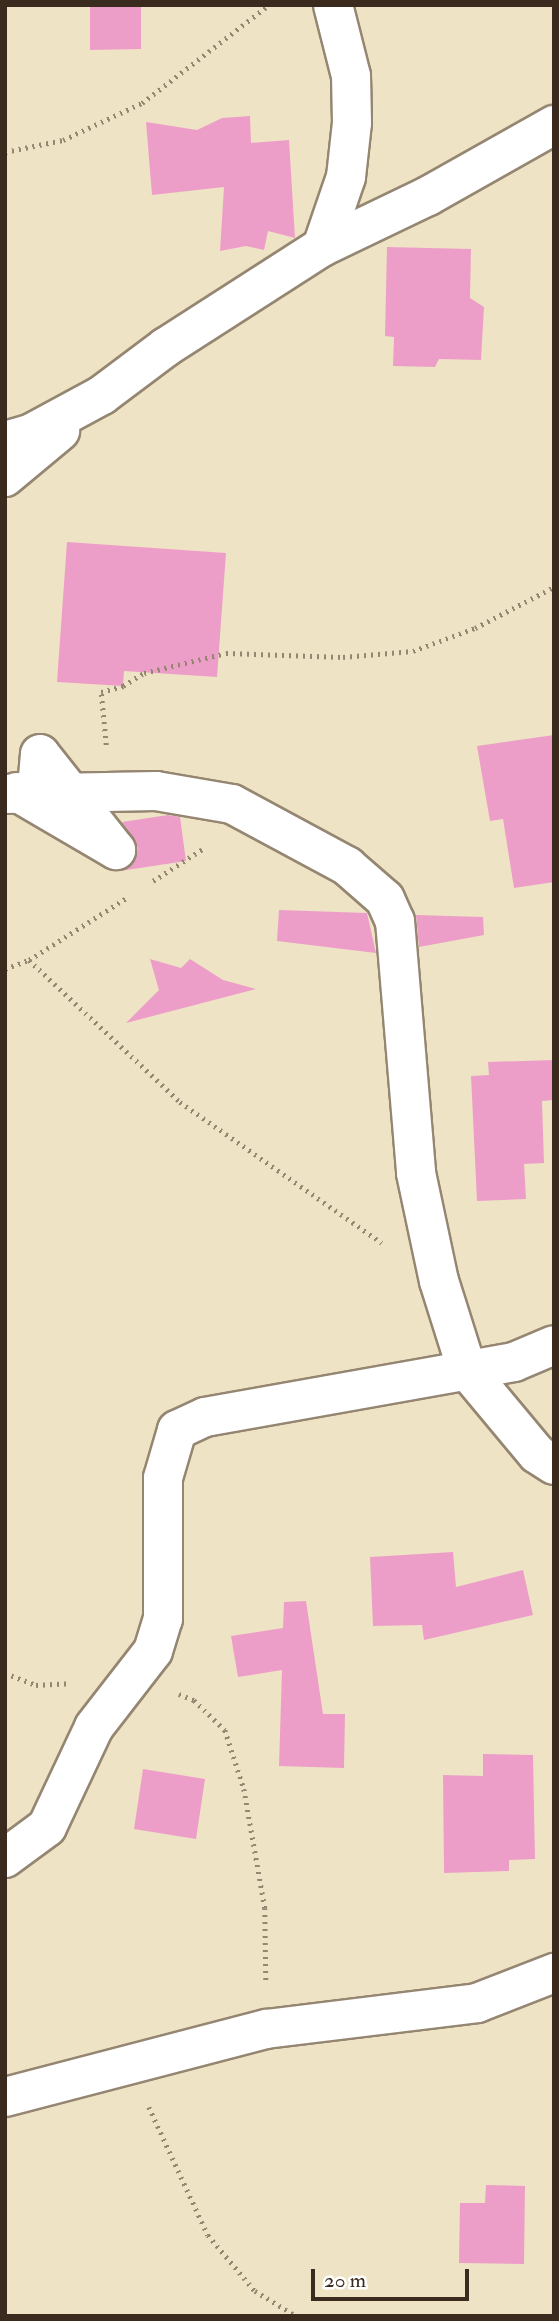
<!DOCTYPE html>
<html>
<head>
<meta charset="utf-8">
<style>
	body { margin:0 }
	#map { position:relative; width:559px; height:2321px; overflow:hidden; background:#efe3c5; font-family:"IM FELL Double Pica",serif }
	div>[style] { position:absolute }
	.building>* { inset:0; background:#ed9ec8 }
	.path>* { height:4.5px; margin-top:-2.25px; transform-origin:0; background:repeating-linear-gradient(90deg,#958672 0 2px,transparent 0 7px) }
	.roads { filter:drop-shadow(2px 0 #958672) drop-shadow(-2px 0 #958672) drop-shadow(0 2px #958672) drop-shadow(0 -2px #958672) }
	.minor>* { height:38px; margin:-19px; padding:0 19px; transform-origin:19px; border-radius:19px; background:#fff }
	span { translate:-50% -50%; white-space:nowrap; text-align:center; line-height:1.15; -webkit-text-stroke:6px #fff; paint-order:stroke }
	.frame { position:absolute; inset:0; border:7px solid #3b2a1e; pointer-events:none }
	.scale { position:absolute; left:311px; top:2269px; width:158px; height:32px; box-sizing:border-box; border:4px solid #3b2a1e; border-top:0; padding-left:9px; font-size:21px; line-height:24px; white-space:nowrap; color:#3b2a1e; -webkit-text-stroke:5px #fff; paint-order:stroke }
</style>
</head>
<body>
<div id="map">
	<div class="building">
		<i style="clip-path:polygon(90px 5px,141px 5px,141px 49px,90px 50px)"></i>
		<i style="clip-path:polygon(250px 116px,251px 143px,289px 140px,295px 238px,268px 231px,264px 250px,246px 246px,220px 251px,224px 187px,152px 195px,146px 122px,197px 130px,222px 118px)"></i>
		<i style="clip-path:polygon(387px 247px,471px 249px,470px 298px,484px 307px,481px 360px,439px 359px,435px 367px,393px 366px,394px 337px,385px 336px)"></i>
		<i style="clip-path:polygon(67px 542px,226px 553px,217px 677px,124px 671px,123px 686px,57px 682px)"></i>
		<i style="clip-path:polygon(554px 735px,554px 882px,514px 888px,503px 819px,490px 821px,477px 746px)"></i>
		<i style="clip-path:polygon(168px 815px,180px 817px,186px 861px,120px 871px,135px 860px,138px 848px,122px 822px)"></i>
		<i style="clip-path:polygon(279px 910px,367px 913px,376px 953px,277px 941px)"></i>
		<i style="clip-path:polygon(416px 915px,483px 917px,484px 935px,419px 947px)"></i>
		<i style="clip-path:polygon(150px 959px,181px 968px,190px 959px,223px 980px,256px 989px,126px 1023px,159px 990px)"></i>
		<i style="clip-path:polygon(554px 1060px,554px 1100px,542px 1101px,544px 1163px,524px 1164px,526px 1199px,477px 1201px,471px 1076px,489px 1075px,488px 1062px)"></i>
		<i style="clip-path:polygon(453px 1552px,456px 1587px,523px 1570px,533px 1615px,424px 1640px,422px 1625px,373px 1626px,370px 1557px)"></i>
		<i style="clip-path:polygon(306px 1601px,323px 1714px,345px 1714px,344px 1768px,279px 1766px,282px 1670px,238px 1677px,231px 1636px,283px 1628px,284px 1602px)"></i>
		<i style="clip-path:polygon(483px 1754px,533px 1755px,535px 1859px,509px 1860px,509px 1871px,444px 1873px,443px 1775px,483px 1776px)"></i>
		<i style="clip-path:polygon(143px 1769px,205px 1779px,196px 1839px,134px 1829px)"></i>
		<i style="clip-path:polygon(486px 2185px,525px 2186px,524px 2264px,459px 2263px,460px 2203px,485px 2203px)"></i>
	</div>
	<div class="path">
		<i style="left:5px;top:152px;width:59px;rotate:-11.7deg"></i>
		<i style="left:63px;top:140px;width:87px;rotate:-25.1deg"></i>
		<i style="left:142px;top:103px;width:160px;rotate:-37.7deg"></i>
		<i style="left:106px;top:745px;width:53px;rotate:-95.4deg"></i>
		<i style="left:101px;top:692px;width:23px;rotate:-15deg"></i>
		<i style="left:123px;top:686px;width:25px;rotate:-32deg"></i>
		<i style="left:144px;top:673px;width:84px;rotate:-13.7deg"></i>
		<i style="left:226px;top:653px;width:117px;rotate:2deg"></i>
		<i style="left:343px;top:657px;width:70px;rotate:-4.9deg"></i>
		<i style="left:413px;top:651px;width:66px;rotate:-20.4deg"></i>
		<i style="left:475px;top:628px;width:89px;rotate:-27.4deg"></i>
		<i style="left:153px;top:881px;width:61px;rotate:-32.9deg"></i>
		<i style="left:29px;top:960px;width:207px;rotate:43.2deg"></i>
		<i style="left:180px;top:1102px;width:246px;rotate:34.9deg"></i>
		<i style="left:5px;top:969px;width:26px;rotate:-21deg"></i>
		<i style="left:29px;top:960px;width:117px;rotate:-32.5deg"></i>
		<i style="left:5px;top:1673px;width:33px;rotate:21deg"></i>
		<i style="left:36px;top:1685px;width:33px;rotate:-3deg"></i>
		<i style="left:179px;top:1694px;width:16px;rotate:22deg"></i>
		<i style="left:194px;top:1700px;width:43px;rotate:44.1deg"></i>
		<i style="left:225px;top:1730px;width:62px;rotate:72.1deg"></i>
		<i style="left:244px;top:1789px;width:121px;rotate:80deg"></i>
		<i style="left:265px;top:1908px;width:75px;rotate:89.2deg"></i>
		<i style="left:149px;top:2107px;width:141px;rotate:65.3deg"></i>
		<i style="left:208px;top:2235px;width:73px;rotate:50deg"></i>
		<i style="left:255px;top:2291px;width:48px;rotate:31.4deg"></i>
	</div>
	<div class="roads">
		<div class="minor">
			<i style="left:322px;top:247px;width:74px;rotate:-71.1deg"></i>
			<i style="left:346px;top:177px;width:54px;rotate:-83.7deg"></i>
			<i style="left:352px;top:123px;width:47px;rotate:-91.2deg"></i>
			<i style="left:351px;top:76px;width:73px;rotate:-104.2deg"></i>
			<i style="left:5px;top:441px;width:26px;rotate:-16deg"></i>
			<i style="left:30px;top:434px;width:82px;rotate:-28.4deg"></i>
			<i style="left:102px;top:395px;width:80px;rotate:-36.9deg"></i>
			<i style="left:166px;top:347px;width:185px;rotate:-32.7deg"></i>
			<i style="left:322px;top:247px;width:118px;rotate:-25.7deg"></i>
			<i style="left:428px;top:196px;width:145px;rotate:-29.4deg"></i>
			<i style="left:5px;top:477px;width:72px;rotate:-39.9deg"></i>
			<i style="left:17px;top:792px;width:115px;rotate:30.4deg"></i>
			<i style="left:116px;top:850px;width:122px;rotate:-128.4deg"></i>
			<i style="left:40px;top:754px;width:37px;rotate:95deg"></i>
			<i style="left:5px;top:794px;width:151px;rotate:-1.1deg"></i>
			<i style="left:156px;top:791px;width:77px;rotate:9.7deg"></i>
			<i style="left:232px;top:804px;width:131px;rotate:28.3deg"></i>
			<i style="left:347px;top:866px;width:50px;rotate:41deg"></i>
			<i style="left:385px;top:899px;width:24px;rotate:66deg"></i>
			<i style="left:395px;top:921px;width:253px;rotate:85.2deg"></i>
			<i style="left:416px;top:1173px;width:110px;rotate:78deg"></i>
			<i style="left:439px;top:1281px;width:93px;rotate:72.5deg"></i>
			<i style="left:467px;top:1370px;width:109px;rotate:50.2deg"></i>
			<i style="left:537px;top:1454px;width:20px;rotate:33deg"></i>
			<i style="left:5px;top:1858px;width:52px;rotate:-36.4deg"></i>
			<i style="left:47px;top:1827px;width:110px;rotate:-64.8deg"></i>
			<i style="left:94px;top:1727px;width:96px;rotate:-52.2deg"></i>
			<i style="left:153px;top:1651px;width:34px;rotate:-73deg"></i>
			<i style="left:163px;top:1619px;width:141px;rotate:-90deg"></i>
			<i style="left:163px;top:1478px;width:50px;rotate:-73.7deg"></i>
			<i style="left:177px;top:1430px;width:31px;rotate:-25deg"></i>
			<i style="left:205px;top:1417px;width:314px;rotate:-10.1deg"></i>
			<i style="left:514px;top:1362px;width:43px;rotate:-23deg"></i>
			<i style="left:5px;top:2097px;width:270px;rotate:-14.6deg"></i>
			<i style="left:266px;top:2029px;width:213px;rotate:-7deg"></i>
			<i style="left:477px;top:2003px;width:83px;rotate:-21.3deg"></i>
		</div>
	</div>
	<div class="frame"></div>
	<div class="scale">20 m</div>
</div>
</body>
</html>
